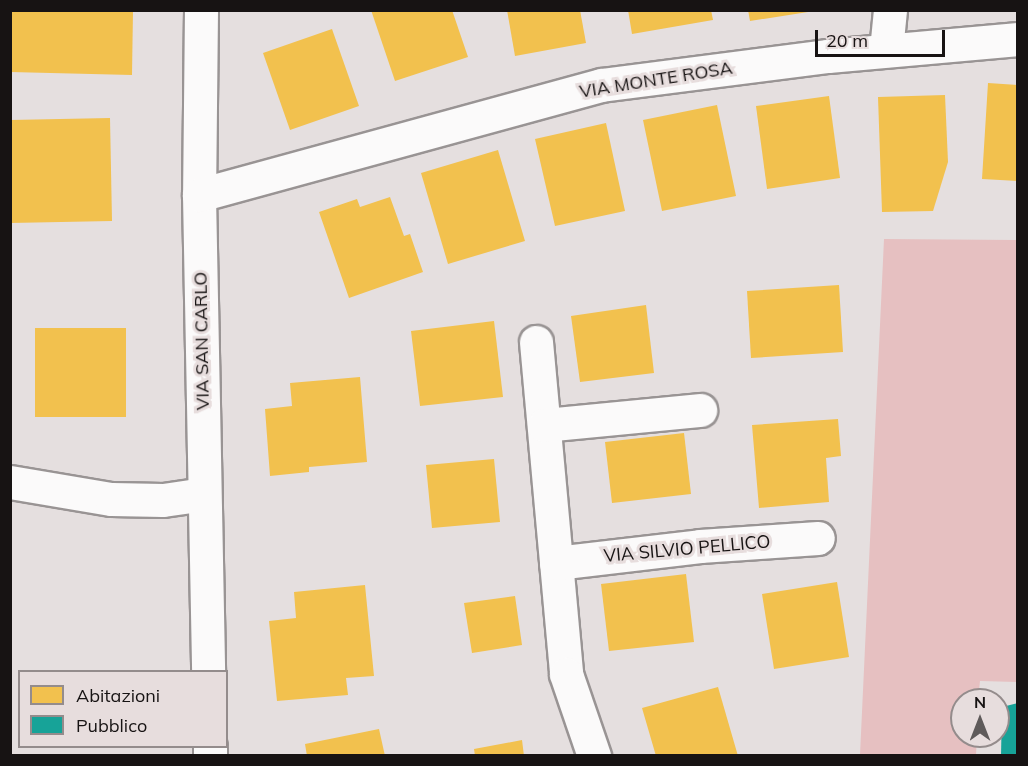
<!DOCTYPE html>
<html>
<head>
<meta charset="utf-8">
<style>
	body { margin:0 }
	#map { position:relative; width:1028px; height:766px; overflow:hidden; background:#e5dfdf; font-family:Mulish,sans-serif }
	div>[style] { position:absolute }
	.green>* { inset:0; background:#e6c0c1 }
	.homes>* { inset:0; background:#f2c14e }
	.public>* { inset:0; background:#17a398 }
	.roads { filter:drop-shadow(2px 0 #999494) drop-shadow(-2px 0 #999494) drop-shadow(0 2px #999494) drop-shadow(0 -2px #999494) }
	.street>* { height:33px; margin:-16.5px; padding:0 16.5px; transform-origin:16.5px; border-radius:16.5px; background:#fbfafa }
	span { translate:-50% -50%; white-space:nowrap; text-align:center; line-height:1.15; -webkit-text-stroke:6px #e7dddd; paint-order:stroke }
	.street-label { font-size:18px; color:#171313 }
	.frame { position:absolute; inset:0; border:12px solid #171313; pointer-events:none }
	.legend { position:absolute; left:18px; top:670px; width:210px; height:78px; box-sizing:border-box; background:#e7dddd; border:2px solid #948c8c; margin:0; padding:8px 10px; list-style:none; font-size:18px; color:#171313 }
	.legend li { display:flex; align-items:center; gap:12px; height:30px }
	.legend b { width:30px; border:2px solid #948c8c }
	.north { position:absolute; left:950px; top:688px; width:60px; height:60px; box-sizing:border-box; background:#e7dddd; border:2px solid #948c8c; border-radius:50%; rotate:0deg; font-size:16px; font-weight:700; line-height:24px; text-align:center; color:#171313 }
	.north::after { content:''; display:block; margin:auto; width:21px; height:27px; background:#5f5a5a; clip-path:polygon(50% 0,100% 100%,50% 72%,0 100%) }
	.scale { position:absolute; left:815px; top:30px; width:130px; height:27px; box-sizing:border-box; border:3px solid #171313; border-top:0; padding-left:8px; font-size:18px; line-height:21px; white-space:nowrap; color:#171313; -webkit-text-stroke:4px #e7dddd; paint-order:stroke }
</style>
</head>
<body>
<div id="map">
	<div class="green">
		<i style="clip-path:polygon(884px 239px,1017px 240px,1017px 682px,980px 681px,978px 700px,962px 700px,962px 736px,977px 736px,976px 755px,860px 755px)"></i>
	</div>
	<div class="homes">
		<i style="clip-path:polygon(10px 10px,133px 10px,132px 75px,10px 72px)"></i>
		<i style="clip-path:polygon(371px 10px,452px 10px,468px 57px,395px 81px)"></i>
		<i style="clip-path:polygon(507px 10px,580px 10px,586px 43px,515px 56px)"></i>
		<i style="clip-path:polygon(628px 10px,711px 10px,713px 20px,632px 34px)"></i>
		<i style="clip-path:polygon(748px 10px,808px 10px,808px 12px,750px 21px)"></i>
		<i style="clip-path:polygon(332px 29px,359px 106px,290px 130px,263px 53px)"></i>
		<i style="clip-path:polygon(988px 83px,1018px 85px,1018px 181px,982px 179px)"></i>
		<i style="clip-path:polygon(945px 95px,948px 162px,933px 211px,882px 212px,878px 97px)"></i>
		<i style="clip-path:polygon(829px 96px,840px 178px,767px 189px,756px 106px)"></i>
		<i style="clip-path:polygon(717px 105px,736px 196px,662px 211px,643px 120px)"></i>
		<i style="clip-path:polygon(110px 118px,112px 221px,10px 223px,10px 120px)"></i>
		<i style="clip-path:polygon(606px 123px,625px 211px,555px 226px,535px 139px)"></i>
		<i style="clip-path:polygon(498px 150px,525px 241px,448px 264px,421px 173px)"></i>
		<i style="clip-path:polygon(390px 197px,404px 236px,410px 234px,423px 272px,349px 298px,319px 212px,357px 199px,360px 207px)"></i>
		<i style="clip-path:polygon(839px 285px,843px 352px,751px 358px,747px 291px)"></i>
		<i style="clip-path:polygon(646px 305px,654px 373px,580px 382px,571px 316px)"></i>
		<i style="clip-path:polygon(494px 321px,503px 397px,420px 406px,411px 331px)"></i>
		<i style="clip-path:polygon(35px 328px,126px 328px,126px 417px,35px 417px)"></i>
		<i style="clip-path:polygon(360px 377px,367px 462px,309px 467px,309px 472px,270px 476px,265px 409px,292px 406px,290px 383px)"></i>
		<i style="clip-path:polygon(838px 419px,841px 456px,826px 458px,829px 502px,759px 508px,752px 425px)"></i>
		<i style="clip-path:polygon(684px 433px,691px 494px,612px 503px,605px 442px)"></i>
		<i style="clip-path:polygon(494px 459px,500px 522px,432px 528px,426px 465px)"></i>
		<i style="clip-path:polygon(686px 574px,694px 642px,609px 651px,601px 584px)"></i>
		<i style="clip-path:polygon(837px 582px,849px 657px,774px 669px,762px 594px)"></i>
		<i style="clip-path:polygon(365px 585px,374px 676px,346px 678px,348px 695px,277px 701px,269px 621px,296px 618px,294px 592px)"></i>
		<i style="clip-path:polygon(515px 596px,522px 645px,472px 653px,464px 603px)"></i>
		<i style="clip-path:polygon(718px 687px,738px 756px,656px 756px,642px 708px)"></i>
		<i style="clip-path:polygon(379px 729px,385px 756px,307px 756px,305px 744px)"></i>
		<i style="clip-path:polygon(522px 740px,524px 756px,475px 756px,474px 749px)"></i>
	</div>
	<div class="public">
		<i style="clip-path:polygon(1018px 703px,1018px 756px,1001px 756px,1002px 707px)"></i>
	</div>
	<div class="roads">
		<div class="street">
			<i style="left:201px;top:10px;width:185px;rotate:90.6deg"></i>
			<i style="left:199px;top:195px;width:477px;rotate:88.9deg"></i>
			<i style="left:886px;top:50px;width:40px;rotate:-84.3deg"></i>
			<i style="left:199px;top:195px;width:417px;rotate:-15.3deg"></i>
			<i style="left:601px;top:85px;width:229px;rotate:-7.3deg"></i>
			<i style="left:828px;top:56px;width:191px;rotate:-5.1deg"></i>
			<i style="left:536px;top:342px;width:333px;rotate:84.8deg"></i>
			<i style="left:566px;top:674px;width:87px;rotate:71.1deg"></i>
			<i style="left:544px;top:425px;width:157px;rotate:-5.5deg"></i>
			<i style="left:10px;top:482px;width:102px;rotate:9.6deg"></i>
			<i style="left:111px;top:499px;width:52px;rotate:1.1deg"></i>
			<i style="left:163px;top:500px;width:41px;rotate:-8.3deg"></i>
			<i style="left:556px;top:563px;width:145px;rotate:-6.7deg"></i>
			<i style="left:700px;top:546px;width:118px;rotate:-3.9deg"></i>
			<i style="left:210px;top:746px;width:10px;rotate:90deg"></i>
		</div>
	</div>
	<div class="street-label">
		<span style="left:656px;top:80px;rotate:-9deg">VIA MONTE ROSA</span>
		<span style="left:202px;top:341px;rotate:-91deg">VIA SAN CARLO</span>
		<span style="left:687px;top:549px;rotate:-5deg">VIA SILVIO PELLICO</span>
	</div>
	<div class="frame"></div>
	<ul class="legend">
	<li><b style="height:16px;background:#f2c14e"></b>Abitazioni</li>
	<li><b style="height:16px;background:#17a398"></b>Pubblico</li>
	</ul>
	<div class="north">N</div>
	<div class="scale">20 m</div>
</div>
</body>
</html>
